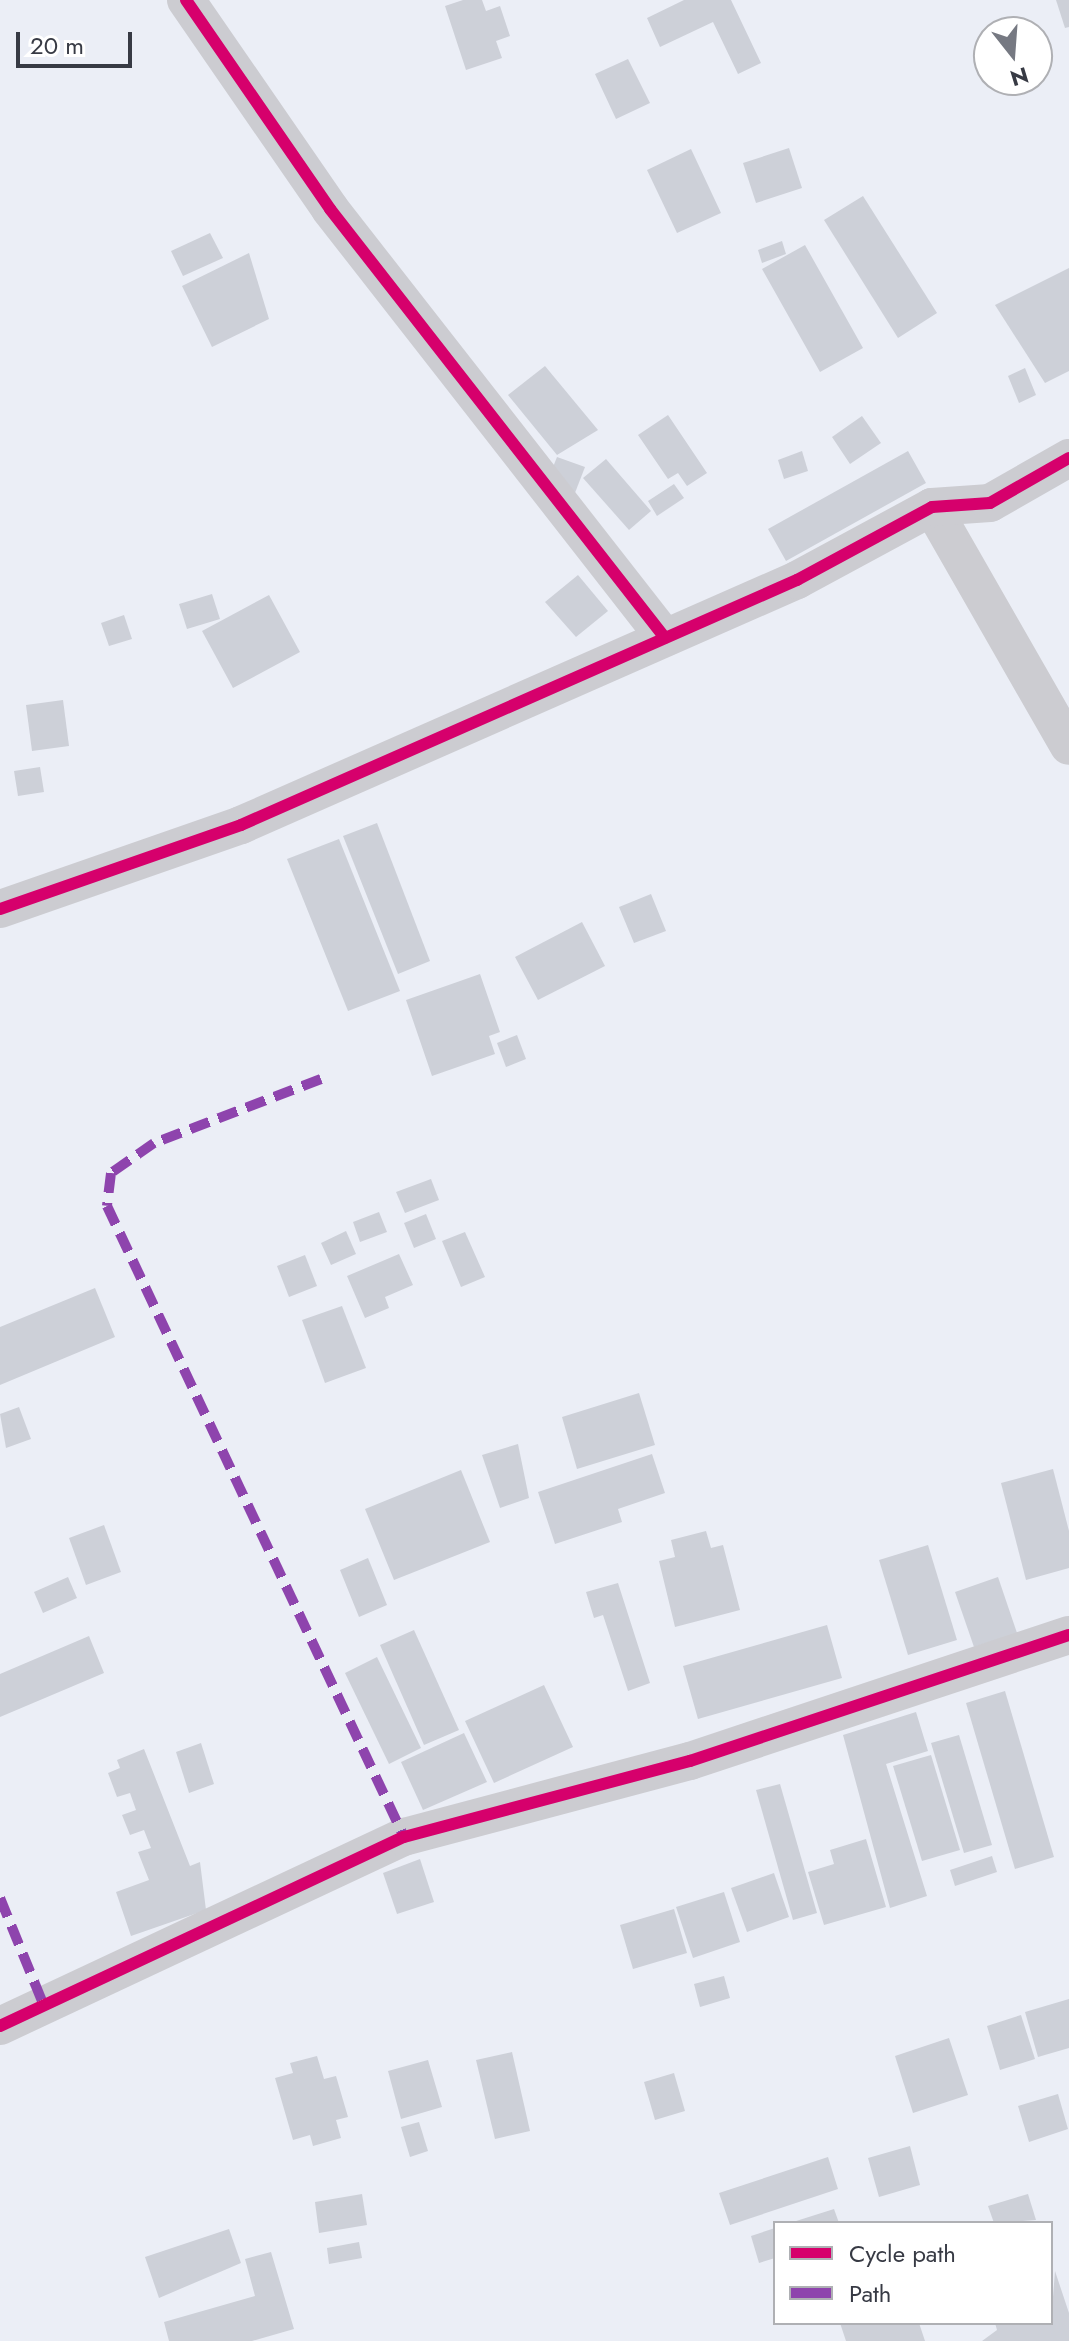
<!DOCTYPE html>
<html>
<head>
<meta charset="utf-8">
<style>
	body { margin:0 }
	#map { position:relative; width:1069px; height:2341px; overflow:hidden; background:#ebeef6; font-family:Jost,sans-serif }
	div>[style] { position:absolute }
	.building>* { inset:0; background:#cdd0d8 }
	.minor>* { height:38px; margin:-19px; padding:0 19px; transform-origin:19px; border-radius:19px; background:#ccccd1 }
	.quiet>* { height:10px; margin-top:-5px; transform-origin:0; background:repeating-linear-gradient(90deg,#8e44ad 0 20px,transparent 0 30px) }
	.cycleway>* { height:12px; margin:-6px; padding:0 6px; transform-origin:6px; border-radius:6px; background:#d6006c }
	span { translate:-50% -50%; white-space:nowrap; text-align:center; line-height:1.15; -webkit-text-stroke:8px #fff; paint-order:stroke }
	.legend { position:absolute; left:773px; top:2221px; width:280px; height:104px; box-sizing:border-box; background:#fff; border:2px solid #afb0b4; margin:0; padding:10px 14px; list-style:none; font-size:24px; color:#373a44 }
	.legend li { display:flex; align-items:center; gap:16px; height:40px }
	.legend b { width:40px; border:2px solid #afb0b4 }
	.north { position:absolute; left:973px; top:16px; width:80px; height:80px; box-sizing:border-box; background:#fff; border:2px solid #afb0b4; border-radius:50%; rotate:163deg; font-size:22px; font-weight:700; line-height:32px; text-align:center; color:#373a44 }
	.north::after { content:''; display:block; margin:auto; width:28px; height:36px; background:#767982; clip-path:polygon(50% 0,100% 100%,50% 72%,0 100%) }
	.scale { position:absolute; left:16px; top:32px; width:116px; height:36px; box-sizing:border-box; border:4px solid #373a44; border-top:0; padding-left:10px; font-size:24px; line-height:28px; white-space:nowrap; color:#373a44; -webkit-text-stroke:6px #fff; paint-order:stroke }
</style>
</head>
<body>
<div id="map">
	<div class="building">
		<i style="clip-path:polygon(463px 0,482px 0,486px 11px,500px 6px,510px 36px,496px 41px,502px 58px,466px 70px,445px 6px)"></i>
		<i style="clip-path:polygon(684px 0,731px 0,761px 63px,738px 74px,713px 22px,660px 47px,647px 18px)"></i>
		<i style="clip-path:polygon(1056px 0,1069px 0,1069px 27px,1065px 28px)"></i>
		<i style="clip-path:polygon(628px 59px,650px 103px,616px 119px,595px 74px)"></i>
		<i style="clip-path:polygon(789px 148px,802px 188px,756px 203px,743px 163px)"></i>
		<i style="clip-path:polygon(691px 149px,721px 213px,677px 233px,647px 170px)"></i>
		<i style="clip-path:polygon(863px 196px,937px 313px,898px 338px,824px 220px)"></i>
		<i style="clip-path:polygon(210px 233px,223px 258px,183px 276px,171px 251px)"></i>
		<i style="clip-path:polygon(782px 241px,786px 254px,762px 263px,758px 250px)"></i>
		<i style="clip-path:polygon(805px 245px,863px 348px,820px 372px,762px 269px)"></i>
		<i style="clip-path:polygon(249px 253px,269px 319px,212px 347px,182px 286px)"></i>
		<i style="clip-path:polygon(1069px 268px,1069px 371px,1045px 383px,995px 305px)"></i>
		<i style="clip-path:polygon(545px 366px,598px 430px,557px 455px,508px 395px)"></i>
		<i style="clip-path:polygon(1025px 368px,1036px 395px,1019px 403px,1008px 376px)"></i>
		<i style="clip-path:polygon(668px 415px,707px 473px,687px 486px,678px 473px,668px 479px,638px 435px)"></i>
		<i style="clip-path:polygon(862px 416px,881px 443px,850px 464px,832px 437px)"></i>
		<i style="clip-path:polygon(802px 451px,808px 471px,784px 479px,778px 460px)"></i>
		<i style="clip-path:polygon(908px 451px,926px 483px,786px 561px,768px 529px)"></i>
		<i style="clip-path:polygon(557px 457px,585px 467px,573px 498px,545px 487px)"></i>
		<i style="clip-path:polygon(606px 459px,651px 511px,629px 530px,583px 478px)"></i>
		<i style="clip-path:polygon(674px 484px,684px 498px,657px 516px,648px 501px)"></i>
		<i style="clip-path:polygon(578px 575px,608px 611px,576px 637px,545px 602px)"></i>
		<i style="clip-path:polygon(212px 594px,220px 619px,187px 629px,179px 604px)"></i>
		<i style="clip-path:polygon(269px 595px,300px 652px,233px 688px,202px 631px)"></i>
		<i style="clip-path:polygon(124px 615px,132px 639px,109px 646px,101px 623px)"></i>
		<i style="clip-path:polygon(63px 700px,69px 746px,32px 751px,26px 705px)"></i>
		<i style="clip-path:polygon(40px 767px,44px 792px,18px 796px,14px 771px)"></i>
		<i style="clip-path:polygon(377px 823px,430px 961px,398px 974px,343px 836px)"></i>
		<i style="clip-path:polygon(339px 839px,400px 991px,348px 1011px,287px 859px)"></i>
		<i style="clip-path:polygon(651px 894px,666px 931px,634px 943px,619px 907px)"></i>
		<i style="clip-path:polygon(582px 922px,605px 966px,538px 1000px,515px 957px)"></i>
		<i style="clip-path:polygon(480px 974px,500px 1032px,489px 1036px,495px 1054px,432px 1076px,406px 1000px)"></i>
		<i style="clip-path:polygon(517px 1035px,526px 1059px,506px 1067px,497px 1043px)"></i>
		<i style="clip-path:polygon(431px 1179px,439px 1200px,405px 1213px,396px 1192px)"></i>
		<i style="clip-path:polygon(379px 1212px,387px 1232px,360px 1242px,353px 1222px)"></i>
		<i style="clip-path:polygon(426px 1214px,436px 1239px,414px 1248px,404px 1223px)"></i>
		<i style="clip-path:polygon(346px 1231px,356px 1254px,331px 1265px,321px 1243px)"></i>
		<i style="clip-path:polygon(465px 1232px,485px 1277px,461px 1287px,442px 1241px)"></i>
		<i style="clip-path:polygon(399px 1254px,413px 1285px,385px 1297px,389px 1308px,365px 1318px,347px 1276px)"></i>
		<i style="clip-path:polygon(305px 1255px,317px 1286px,289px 1297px,277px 1266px)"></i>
		<i style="clip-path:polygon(95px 1288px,115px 1337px,0 1385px,0 1327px)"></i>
		<i style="clip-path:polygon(342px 1306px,366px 1368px,325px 1383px,302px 1320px)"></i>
		<i style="clip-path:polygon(639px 1393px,655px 1445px,577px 1469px,562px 1417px)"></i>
		<i style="clip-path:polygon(19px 1407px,31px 1439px,6px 1448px,0 1414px)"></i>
		<i style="clip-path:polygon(518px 1444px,529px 1498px,500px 1508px,482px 1455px)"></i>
		<i style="clip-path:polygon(652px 1454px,665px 1493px,618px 1509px,622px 1522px,555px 1544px,538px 1492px)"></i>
		<i style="clip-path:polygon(1053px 1469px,1069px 1531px,1069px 1568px,1026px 1580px,1001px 1483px)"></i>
		<i style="clip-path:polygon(461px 1470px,490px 1542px,394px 1580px,365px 1509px)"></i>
		<i style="clip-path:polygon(104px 1525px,121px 1572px,86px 1585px,69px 1538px)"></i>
		<i style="clip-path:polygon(706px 1531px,711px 1548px,723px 1545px,740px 1610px,675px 1627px,659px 1561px,675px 1557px,671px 1540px)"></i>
		<i style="clip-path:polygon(928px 1545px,957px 1640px,908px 1655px,879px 1560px)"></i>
		<i style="clip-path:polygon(368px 1558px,387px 1605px,359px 1617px,340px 1570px)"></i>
		<i style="clip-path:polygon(68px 1577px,77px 1598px,43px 1613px,34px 1592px)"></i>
		<i style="clip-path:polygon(998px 1577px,1017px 1633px,974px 1647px,955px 1592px)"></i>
		<i style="clip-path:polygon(618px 1583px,650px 1683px,628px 1691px,603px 1615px,594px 1618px,586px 1592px)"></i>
		<i style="clip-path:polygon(827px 1625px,842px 1678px,698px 1719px,683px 1666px)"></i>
		<i style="clip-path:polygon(414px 1630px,459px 1730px,424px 1745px,380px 1645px)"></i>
		<i style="clip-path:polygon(89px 1636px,104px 1673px,0 1717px,0 1674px)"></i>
		<i style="clip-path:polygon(377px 1657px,421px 1748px,389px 1764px,345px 1673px)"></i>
		<i style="clip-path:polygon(544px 1685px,573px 1747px,494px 1783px,465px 1721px)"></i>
		<i style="clip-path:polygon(1005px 1691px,1054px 1857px,1015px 1869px,966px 1703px)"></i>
		<i style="clip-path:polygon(916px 1712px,928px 1751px,886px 1764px,927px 1896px,890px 1908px,843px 1735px)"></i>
		<i style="clip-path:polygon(464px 1733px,487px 1782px,423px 1810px,401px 1762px)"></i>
		<i style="clip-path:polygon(959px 1735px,992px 1845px,964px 1853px,931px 1743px)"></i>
		<i style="clip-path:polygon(201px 1743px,214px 1784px,189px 1793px,176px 1752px)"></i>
		<i style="clip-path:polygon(144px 1749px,190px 1866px,200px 1862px,206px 1910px,131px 1936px,116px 1892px,149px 1880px,138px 1852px,151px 1848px,144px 1830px,130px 1835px,122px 1815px,136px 1810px,130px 1793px,117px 1797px,108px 1773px,120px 1768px,117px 1760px)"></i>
		<i style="clip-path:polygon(931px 1755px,960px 1850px,922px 1861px,893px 1766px)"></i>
		<i style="clip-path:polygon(780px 1784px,817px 1913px,793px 1920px,756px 1790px)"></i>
		<i style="clip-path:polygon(866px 1839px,886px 1907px,824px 1925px,808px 1872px,834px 1864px,830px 1850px)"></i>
		<i style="clip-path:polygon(992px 1856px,997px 1872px,955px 1886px,950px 1870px)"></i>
		<i style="clip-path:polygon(420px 1859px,434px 1902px,397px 1914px,383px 1873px)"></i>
		<i style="clip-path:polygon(774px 1873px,789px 1917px,747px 1932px,731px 1888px)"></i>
		<i style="clip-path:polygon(724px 1892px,740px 1942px,693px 1958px,676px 1907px)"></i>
		<i style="clip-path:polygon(674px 1909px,687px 1953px,633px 1969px,620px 1925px)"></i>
		<i style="clip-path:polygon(724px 1976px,730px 1998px,700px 2007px,694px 1984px)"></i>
		<i style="clip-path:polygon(1069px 1999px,1069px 2048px,1038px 2057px,1025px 2012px)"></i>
		<i style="clip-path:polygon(1021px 2015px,1035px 2059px,1000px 2070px,987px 2026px)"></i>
		<i style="clip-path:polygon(949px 2038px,968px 2095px,913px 2113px,895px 2056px)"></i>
		<i style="clip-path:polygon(512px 2052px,530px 2131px,495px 2139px,476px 2060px)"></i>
		<i style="clip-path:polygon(317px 2056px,324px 2079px,336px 2076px,348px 2117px,336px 2120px,341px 2138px,313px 2146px,310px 2135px,293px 2140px,275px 2078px,293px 2073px,290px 2063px)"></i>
		<i style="clip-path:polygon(428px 2060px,442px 2107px,401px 2119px,388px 2071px)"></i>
		<i style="clip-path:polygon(674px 2073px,685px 2111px,655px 2120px,644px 2082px)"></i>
		<i style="clip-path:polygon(1058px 2094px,1068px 2129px,1029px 2142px,1018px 2106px)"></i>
		<i style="clip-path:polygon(419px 2122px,428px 2151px,410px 2157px,401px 2127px)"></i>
		<i style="clip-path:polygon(910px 2146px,920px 2185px,879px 2197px,868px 2158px)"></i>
		<i style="clip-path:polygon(828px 2157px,838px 2189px,730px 2225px,719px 2193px)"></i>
		<i style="clip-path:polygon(362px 2194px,367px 2225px,319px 2233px,315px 2202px)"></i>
		<i style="clip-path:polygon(1028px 2194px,1036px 2220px,994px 2223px,988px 2206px)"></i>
		<i style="clip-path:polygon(834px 2209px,839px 2223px,793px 2223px,793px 2222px)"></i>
		<i style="clip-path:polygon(775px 2228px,775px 2258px,759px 2263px,751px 2236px)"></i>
		<i style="clip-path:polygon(229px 2229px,241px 2263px,159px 2298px,145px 2257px)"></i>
		<i style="clip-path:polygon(359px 2242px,362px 2258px,329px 2264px,327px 2248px)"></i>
		<i style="clip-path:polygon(271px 2252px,294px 2329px,252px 2341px,169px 2341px,164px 2322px,255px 2296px,245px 2259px)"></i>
		<i style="clip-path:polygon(1055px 2271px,1069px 2313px,1069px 2341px,982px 2341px,997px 2330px,995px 2323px,1051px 2323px)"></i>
		<i style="clip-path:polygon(840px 2323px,919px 2323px,925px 2341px,846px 2341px)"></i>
	</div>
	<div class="minor">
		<i style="left:186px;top:0;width:254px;rotate:55.4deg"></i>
		<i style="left:330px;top:209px;width:544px;rotate:52.01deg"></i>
		<i style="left:932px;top:507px;width:275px;rotate:60.2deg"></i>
		<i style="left:0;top:909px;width:255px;rotate:-19.2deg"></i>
		<i style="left:241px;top:825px;width:608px;rotate:-23.78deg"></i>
		<i style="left:797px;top:580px;width:153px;rotate:-28.4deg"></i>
		<i style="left:932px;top:507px;width:58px;rotate:-3.9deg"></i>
		<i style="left:990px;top:503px;width:91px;rotate:-29.7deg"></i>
		<i style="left:0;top:2026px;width:446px;rotate:-25.1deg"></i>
		<i style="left:404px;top:1837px;width:296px;rotate:-14.9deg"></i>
		<i style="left:690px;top:1761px;width:399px;rotate:-18.4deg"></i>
	</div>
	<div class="quiet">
		<i style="left:321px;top:1079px;width:179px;rotate:159deg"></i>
		<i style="left:154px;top:1143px;width:52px;rotate:145.1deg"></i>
		<i style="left:111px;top:1173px;width:33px;rotate:97deg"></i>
		<i style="left:107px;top:1206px;width:697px;rotate:64.79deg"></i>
		<i style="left:0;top:1898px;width:111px;rotate:67.8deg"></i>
	</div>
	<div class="cycleway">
		<i style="left:186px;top:0;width:254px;rotate:55.4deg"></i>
		<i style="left:330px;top:209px;width:544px;rotate:52.01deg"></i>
		<i style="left:0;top:909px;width:255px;rotate:-19.2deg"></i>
		<i style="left:241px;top:825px;width:608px;rotate:-23.78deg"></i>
		<i style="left:797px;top:580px;width:153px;rotate:-28.4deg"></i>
		<i style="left:932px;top:507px;width:58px;rotate:-3.9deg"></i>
		<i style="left:990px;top:503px;width:91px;rotate:-29.7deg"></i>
		<i style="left:0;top:2026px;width:446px;rotate:-25.1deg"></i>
		<i style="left:404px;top:1837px;width:296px;rotate:-14.9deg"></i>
		<i style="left:690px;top:1761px;width:399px;rotate:-18.4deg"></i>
	</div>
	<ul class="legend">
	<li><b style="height:10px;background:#d6006c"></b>Cycle path</li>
	<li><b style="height:10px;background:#8e44ad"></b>Path</li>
	</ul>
	<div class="north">N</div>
	<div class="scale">20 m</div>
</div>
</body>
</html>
